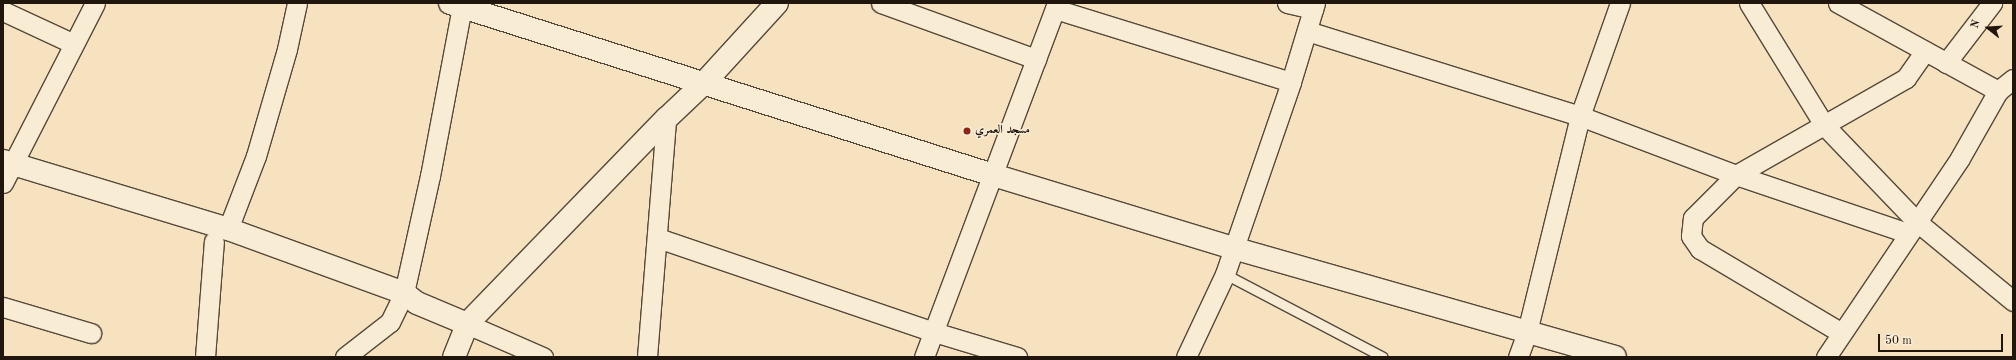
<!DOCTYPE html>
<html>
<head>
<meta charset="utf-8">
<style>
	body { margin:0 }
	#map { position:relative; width:2016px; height:360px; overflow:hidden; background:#f6e2bf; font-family:"Old Standard TT",Amiri,serif }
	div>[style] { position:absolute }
	.roads { filter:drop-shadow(1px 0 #56493a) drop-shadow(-1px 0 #56493a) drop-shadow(0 1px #56493a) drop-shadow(0 -1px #56493a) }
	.lane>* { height:9px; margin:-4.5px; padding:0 4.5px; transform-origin:4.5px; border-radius:4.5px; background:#f9ecd5 }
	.street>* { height:19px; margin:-9.5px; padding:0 9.5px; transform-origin:9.5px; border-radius:9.5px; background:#f9ecd5 }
	.secondary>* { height:22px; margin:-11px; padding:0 11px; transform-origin:11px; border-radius:11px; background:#f9ecd5 }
	.dots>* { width:11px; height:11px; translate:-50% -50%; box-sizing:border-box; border:2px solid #f9ecd5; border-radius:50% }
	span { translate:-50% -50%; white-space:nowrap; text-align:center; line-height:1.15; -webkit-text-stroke:3px #f9ecd5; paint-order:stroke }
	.poi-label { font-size:12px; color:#20160e; font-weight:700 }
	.left { translate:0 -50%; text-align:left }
	.frame { position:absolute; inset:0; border:4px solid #20160e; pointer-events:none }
	.north { position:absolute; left:1968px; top:8px; width:40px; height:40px; -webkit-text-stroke:3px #f9ecd5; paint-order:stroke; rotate:287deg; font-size:11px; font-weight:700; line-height:16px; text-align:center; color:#20160e }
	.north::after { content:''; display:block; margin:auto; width:14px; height:18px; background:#20160e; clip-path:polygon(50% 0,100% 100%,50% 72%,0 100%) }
	.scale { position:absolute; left:1878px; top:334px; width:125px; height:18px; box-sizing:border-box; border:2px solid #20160e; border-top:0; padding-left:5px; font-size:12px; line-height:14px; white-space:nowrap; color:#20160e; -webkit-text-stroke:3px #f9ecd5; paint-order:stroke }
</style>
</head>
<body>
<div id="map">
	<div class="roads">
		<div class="lane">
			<i style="left:1225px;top:274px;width:178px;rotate:27.7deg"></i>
		</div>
		<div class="street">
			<i style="left:881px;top:3px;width:165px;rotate:19.9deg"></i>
			<i style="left:1287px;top:3px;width:27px;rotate:13deg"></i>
			<i style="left:1749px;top:3px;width:143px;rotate:58.4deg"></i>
			<i style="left:1824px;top:125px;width:133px;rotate:46.2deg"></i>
			<i style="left:1916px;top:221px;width:126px;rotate:39.5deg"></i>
			<i style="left:1838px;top:3px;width:183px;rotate:28.8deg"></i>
			<i style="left:1055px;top:9px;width:247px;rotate:17.2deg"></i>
			<i style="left:3px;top:11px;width:78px;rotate:24.9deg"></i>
			<i style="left:1307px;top:31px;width:286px;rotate:17.3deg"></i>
			<i style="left:1580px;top:116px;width:167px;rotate:20.7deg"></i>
			<i style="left:1736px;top:175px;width:181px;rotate:18.7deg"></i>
			<i style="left:1946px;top:63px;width:76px;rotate:-52.5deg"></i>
			<i style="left:3px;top:183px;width:202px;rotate:-62.9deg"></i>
			<i style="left:228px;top:229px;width:78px;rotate:-69deg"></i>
			<i style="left:256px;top:156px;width:111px;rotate:-73.8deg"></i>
			<i style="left:287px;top:49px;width:47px;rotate:-77.7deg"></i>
			<i style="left:658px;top:238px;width:292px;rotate:18.8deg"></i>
			<i style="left:934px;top:332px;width:87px;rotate:16.8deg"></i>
			<i style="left:3px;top:307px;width:92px;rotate:16.5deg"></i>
			<i style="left:467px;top:324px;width:83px;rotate:23.5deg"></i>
			<i style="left:1840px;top:332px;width:163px;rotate:-149.3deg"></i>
			<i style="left:1700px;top:249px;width:16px;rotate:-125deg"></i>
			<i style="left:1691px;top:236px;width:18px;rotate:-84deg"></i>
			<i style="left:1693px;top:218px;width:61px;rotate:-45deg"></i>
			<i style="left:1736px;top:175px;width:196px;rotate:-29.7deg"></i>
			<i style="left:1906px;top:78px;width:33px;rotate:-55deg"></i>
			<i style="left:205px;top:357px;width:116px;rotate:-85.6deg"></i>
			<i style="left:345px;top:357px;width:57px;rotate:-37.9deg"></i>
			<i style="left:390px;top:322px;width:32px;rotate:-64deg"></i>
			<i style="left:404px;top:293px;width:120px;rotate:-77.5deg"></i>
			<i style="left:430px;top:176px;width:172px;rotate:-79.3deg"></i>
			<i style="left:647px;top:357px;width:239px;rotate:-85.4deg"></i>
			<i style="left:924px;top:357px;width:378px;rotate:-69.4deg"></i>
			<i style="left:1186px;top:357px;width:92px;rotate:-64.8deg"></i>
			<i style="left:1225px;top:274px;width:203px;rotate:-71deg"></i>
			<i style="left:1291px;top:82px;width:83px;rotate:-73.1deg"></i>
			<i style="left:1518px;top:357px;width:27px;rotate:-70deg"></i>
			<i style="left:1527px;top:332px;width:222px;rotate:-76.2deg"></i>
			<i style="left:1580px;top:116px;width:120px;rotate:-70.5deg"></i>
			<i style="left:1826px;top:357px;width:240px;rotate:-56deg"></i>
			<i style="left:1960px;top:158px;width:77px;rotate:-60.4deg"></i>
			<i style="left:1998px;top:91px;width:19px;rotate:-39deg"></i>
		</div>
		<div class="secondary">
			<i style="left:450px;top:3px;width:570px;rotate:17.58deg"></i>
			<i style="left:993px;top:175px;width:251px;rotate:16.9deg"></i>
			<i style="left:1233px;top:248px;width:397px;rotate:15.9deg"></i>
			<i style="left:3px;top:161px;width:235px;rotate:16.8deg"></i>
			<i style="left:228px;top:229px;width:187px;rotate:20deg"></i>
			<i style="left:404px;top:293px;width:16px;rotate:38deg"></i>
			<i style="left:417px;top:303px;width:54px;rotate:22.8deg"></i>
			<i style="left:454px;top:357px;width:35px;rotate:-68deg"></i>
			<i style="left:467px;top:324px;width:286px;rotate:-45.9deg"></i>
			<i style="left:666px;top:119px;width:52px;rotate:-43.5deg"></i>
			<i style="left:704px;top:83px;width:108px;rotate:-47.6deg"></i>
		</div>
	</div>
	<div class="dots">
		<i style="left:967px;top:131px;background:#8f2418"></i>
	</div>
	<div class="poi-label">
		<span class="left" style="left:975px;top:131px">مسجد العمري</span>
	</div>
	<div class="frame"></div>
	<div class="north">N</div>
	<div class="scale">50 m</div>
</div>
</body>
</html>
